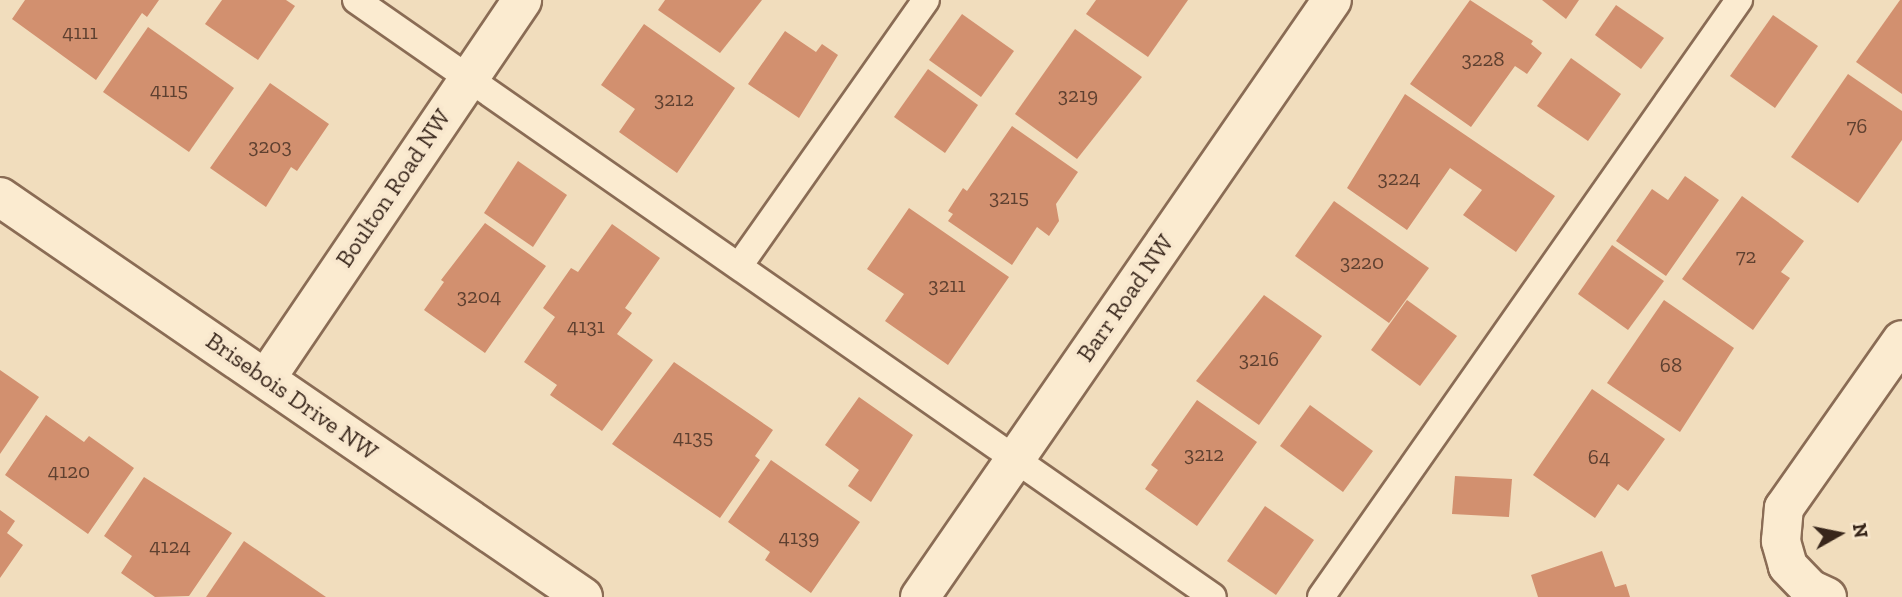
<!DOCTYPE html>
<html>
<head>
<meta charset="utf-8">
<style>
	body { margin:0 }
	#map { position:relative; width:1902px; height:597px; overflow:hidden; background:#f1ddbd; font-family:"Zilla Slab",serif }
	div>[style] { position:absolute }
	.building>* { inset:0; background:#d2906f }
	.roads { filter:drop-shadow(2px 0 #8a6c55) drop-shadow(-2px 0 #8a6c55) drop-shadow(0 2px #8a6c55) drop-shadow(0 -2px #8a6c55) }
	.service>* { height:26px; margin:-13px; padding:0 13px; transform-origin:13px; border-radius:13px; background:#fbebd0 }
	.minor>* { height:38px; margin:-19px; padding:0 19px; transform-origin:19px; border-radius:19px; background:#fbebd0 }
	.tertiary>* { height:38px; margin:-19px; padding:0 19px; transform-origin:19px; border-radius:19px; background:#fbebd0 }
	span { translate:-50% -50%; white-space:nowrap; text-align:center; line-height:1.15; -webkit-text-stroke:7px #f8e7cd; paint-order:stroke }
	.number-label { font-size:21px; color:#5e4030 }
	.number-label span { -webkit-text-stroke-width:0 }
	.street-label { font-size:24px; color:#38261b }
	.north { position:absolute; left:1804px; top:499px; width:70px; height:70px; -webkit-text-stroke:5px #f8e7cd; paint-order:stroke; rotate:81deg; font-size:19px; font-weight:700; line-height:28px; text-align:center; color:#38261b }
	.north::after { content:''; display:block; margin:auto; width:24px; height:32px; background:#38261b; clip-path:polygon(50% 0,100% 100%,50% 72%,0 100%) }
</style>
</head>
<body>
<div id="map">
	<div class="building">
		<i style="clip-path:polygon(25px 0,159px 0,147px 17px,142px 13px,96px 80px,12px 19px)"></i>
		<i style="clip-path:polygon(222px 0,286px 0,295px 6px,258px 60px,205px 24px)"></i>
		<i style="clip-path:polygon(665px 0,762px 0,720px 53px,658px 10px)"></i>
		<i style="clip-path:polygon(1096px 0,1188px 0,1148px 57px,1086px 14px)"></i>
		<i style="clip-path:polygon(1470px 0,1533px 41px,1531px 44px,1542px 53px,1527px 74px,1515px 66px,1471px 127px,1410px 84px)"></i>
		<i style="clip-path:polygon(1542px 0,1579px 0,1566px 19px)"></i>
		<i style="clip-path:polygon(1900px 0,1902px 0,1902px 94px,1856px 62px)"></i>
		<i style="clip-path:polygon(1616px 5px,1664px 38px,1641px 69px,1595px 35px)"></i>
		<i style="clip-path:polygon(962px 14px,1014px 51px,981px 97px,929px 60px)"></i>
		<i style="clip-path:polygon(1773px 15px,1818px 46px,1775px 108px,1730px 76px)"></i>
		<i style="clip-path:polygon(644px 24px,735px 88px,677px 173px,619px 132px,635px 109px,601px 85px)"></i>
		<i style="clip-path:polygon(148px 27px,234px 88px,189px 152px,103px 92px)"></i>
		<i style="clip-path:polygon(1075px 29px,1142px 77px,1077px 159px,1015px 114px)"></i>
		<i style="clip-path:polygon(785px 31px,816px 52px,822px 44px,838px 55px,799px 118px,748px 84px)"></i>
		<i style="clip-path:polygon(1571px 58px,1621px 94px,1588px 141px,1537px 106px)"></i>
		<i style="clip-path:polygon(928px 69px,978px 105px,945px 153px,894px 117px)"></i>
		<i style="clip-path:polygon(1848px 74px,1902px 111px,1902px 140px,1858px 203px,1791px 157px)"></i>
		<i style="clip-path:polygon(270px 83px,329px 124px,297px 171px,291px 167px,266px 207px,210px 168px)"></i>
		<i style="clip-path:polygon(1405px 94px,1555px 196px,1516px 252px,1463px 215px,1482px 190px,1450px 168px,1407px 230px,1347px 188px)"></i>
		<i style="clip-path:polygon(1012px 126px,1078px 172px,1056px 204px,1059px 221px,1049px 236px,1037px 227px,1012px 265px,948px 221px,953px 214px,948px 211px,963px 188px,967px 191px)"></i>
		<i style="clip-path:polygon(518px 161px,567px 195px,533px 247px,484px 213px)"></i>
		<i style="clip-path:polygon(1685px 176px,1719px 200px,1666px 276px,1616px 241px,1652px 189px,1668px 200px)"></i>
		<i style="clip-path:polygon(1742px 196px,1804px 241px,1781px 272px,1790px 278px,1753px 330px,1682px 279px)"></i>
		<i style="clip-path:polygon(1334px 201px,1429px 268px,1389px 323px,1295px 256px)"></i>
		<i style="clip-path:polygon(909px 208px,1009px 277px,948px 365px,885px 321px,904px 294px,867px 269px)"></i>
		<i style="clip-path:polygon(485px 223px,546px 266px,485px 353px,424px 310px,444px 282px,441px 280px)"></i>
		<i style="clip-path:polygon(612px 224px,660px 258px,625px 308px,632px 313px,617px 334px,653px 360px,602px 431px,550px 395px,557px 385px,524px 362px,555px 317px,543px 308px,571px 268px,578px 272px)"></i>
		<i style="clip-path:polygon(1612px 245px,1664px 281px,1628px 330px,1578px 294px)"></i>
		<i style="clip-path:polygon(1264px 295px,1322px 336px,1259px 425px,1196px 381px)"></i>
		<i style="clip-path:polygon(1407px 300px,1457px 336px,1420px 386px,1371px 350px)"></i>
		<i style="clip-path:polygon(1664px 300px,1734px 348px,1680px 432px,1607px 383px)"></i>
		<i style="clip-path:polygon(674px 362px,773px 430px,755px 456px,760px 460px,720px 518px,612px 444px)"></i>
		<i style="clip-path:polygon(0 370px,39px 397px,0 454px)"></i>
		<i style="clip-path:polygon(1592px 389px,1665px 439px,1628px 491px,1618px 484px,1595px 518px,1533px 475px)"></i>
		<i style="clip-path:polygon(859px 397px,913px 435px,871px 502px,848px 486px,859px 470px,825px 445px)"></i>
		<i style="clip-path:polygon(1197px 400px,1257px 442px,1197px 526px,1145px 489px,1158px 470px,1151px 465px)"></i>
		<i style="clip-path:polygon(1310px 405px,1373px 451px,1343px 492px,1280px 446px)"></i>
		<i style="clip-path:polygon(46px 415px,84px 442px,89px 436px,134px 468px,88px 534px,5px 475px)"></i>
		<i style="clip-path:polygon(771px 460px,860px 522px,811px 593px,765px 560px,770px 552px,728px 522px)"></i>
		<i style="clip-path:polygon(1455px 476px,1512px 479px,1509px 517px,1452px 514px)"></i>
		<i style="clip-path:polygon(144px 477px,232px 533px,189px 596px,155px 597px,121px 573px,132px 556px,104px 536px)"></i>
		<i style="clip-path:polygon(1265px 506px,1314px 540px,1276px 595px,1227px 561px)"></i>
		<i style="clip-path:polygon(0 510px,15px 521px,7px 533px,23px 545px,0 578px)"></i>
		<i style="clip-path:polygon(244px 541px,326px 597px,206px 597px)"></i>
		<i style="clip-path:polygon(1602px 551px,1615px 587px,1626px 584px,1630px 597px,1538px 597px,1531px 575px)"></i>
	</div>
	<div class="roads">
		<div class="service">
			<i style="left:356px;top:0;width:1044px;rotate:34.86deg"></i>
			<i style="left:739px;top:266px;width:325px;rotate:-54.9deg"></i>
			<i style="left:1321px;top:597px;width:729px;rotate:-55deg"></i>
		</div>
		<div class="minor">
			<i style="left:267px;top:377px;width:455px;rotate:-55.9deg"></i>
			<i style="left:920px;top:597px;width:725px;rotate:-55.39deg"></i>
			<i style="left:1827px;top:597px;width:19px;rotate:-155deg"></i>
			<i style="left:1810px;top:589px;width:32px;rotate:-134deg"></i>
			<i style="left:1788px;top:566px;width:26px;rotate:-106deg"></i>
			<i style="left:1781px;top:541px;width:33px;rotate:-85deg"></i>
			<i style="left:1784px;top:508px;width:205px;rotate:-54.9deg"></i>
		</div>
		<div class="tertiary">
			<i style="left:0;top:197px;width:707px;rotate:34.45deg"></i>
		</div>
	</div>
	<div class="number-label">
		<span style="left:80px;top:32px">4111</span>
		<span style="left:1483px;top:59px">3228</span>
		<span style="left:169px;top:90px">4115</span>
		<span style="left:1078px;top:95px">3219</span>
		<span style="left:674px;top:99px">3212</span>
		<span style="left:1857px;top:126px">76</span>
		<span style="left:270px;top:146px">3203</span>
		<span style="left:1399px;top:178px">3224</span>
		<span style="left:1009px;top:197px">3215</span>
		<span style="left:1746px;top:256px">72</span>
		<span style="left:1362px;top:262px">3220</span>
		<span style="left:947px;top:285px">3211</span>
		<span style="left:479px;top:296px">3204</span>
		<span style="left:586px;top:326px">4131</span>
		<span style="left:1259px;top:359px">3216</span>
		<span style="left:1671px;top:365px">68</span>
		<span style="left:693px;top:437px">4135</span>
		<span style="left:1204px;top:454px">3212</span>
		<span style="left:1599px;top:457px">64</span>
		<span style="left:69px;top:471px">4120</span>
		<span style="left:799px;top:537px">4139</span>
		<span style="left:170px;top:546px">4124</span>
	</div>
	<div class="street-label">
		<span style="left:393px;top:188px;rotate:-56deg">Boulton Road NW</span>
		<span style="left:1125px;top:298px;rotate:-55deg">Barr Road NW</span>
		<span style="left:292px;top:396px;rotate:35deg">Brisebois Drive NW</span>
	</div>
	<div class="north">N</div>
</div>
</body>
</html>
